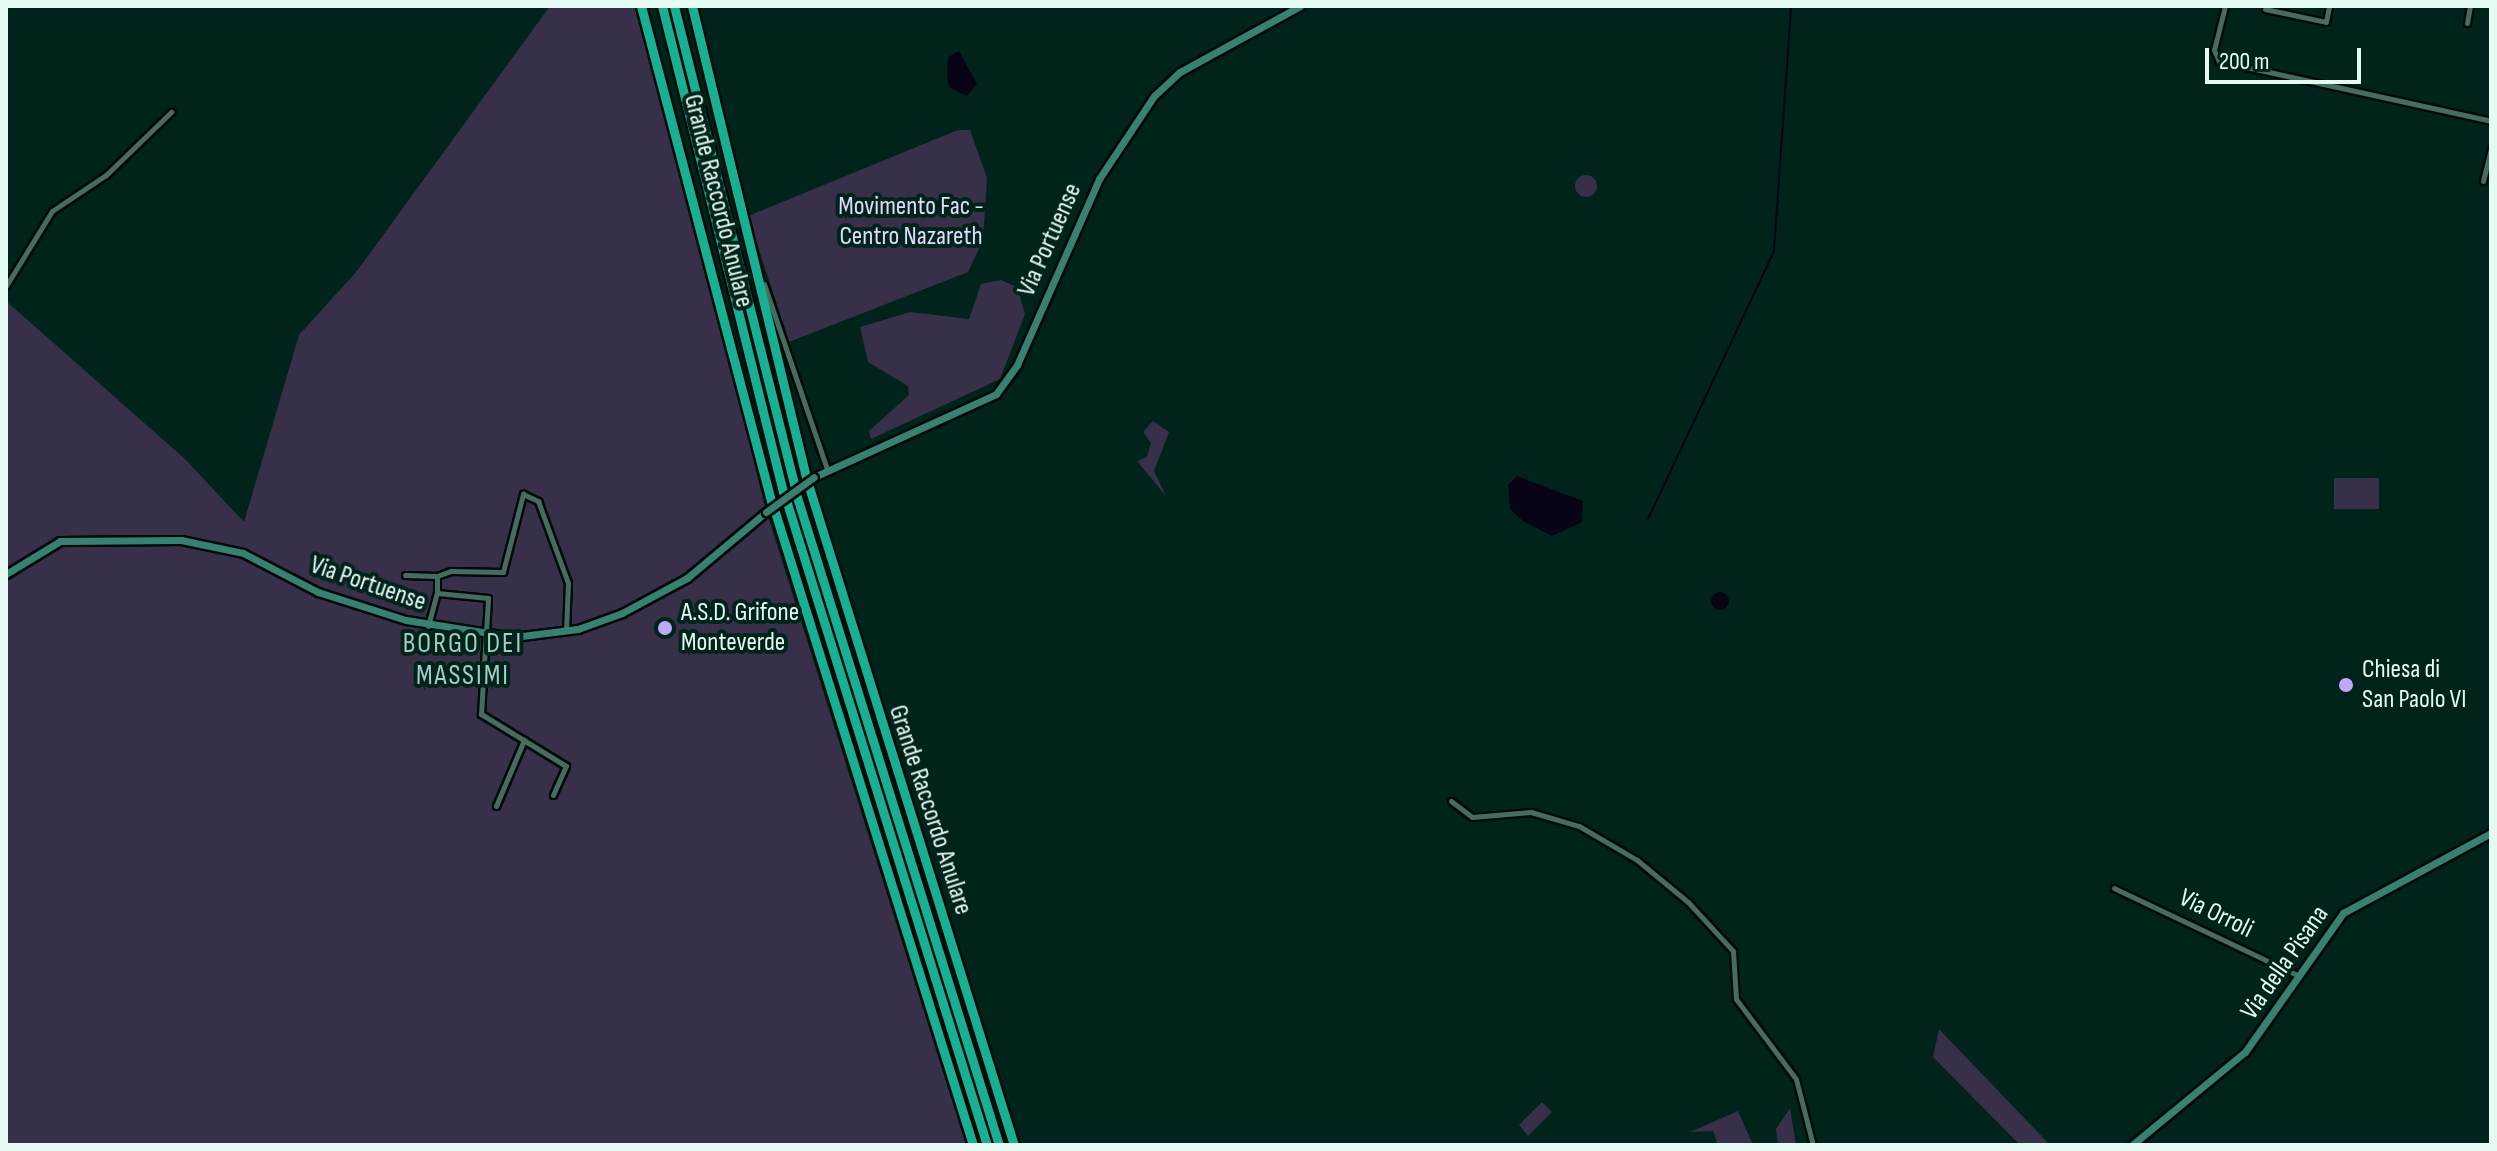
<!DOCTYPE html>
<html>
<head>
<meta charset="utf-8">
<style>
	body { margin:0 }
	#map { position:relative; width:2497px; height:1151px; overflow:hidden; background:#00231c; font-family:"Sofia Sans Condensed",sans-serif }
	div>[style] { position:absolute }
	.green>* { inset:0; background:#373048 }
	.round { border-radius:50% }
	.water>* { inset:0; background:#080315 }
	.stream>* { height:2px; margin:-1px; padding:0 1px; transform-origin:1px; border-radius:1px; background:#080315 }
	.roads { filter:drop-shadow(2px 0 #000a07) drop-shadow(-2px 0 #000a07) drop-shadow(0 2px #000a07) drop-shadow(0 -2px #000a07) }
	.minor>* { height:5px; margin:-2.5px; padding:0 2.5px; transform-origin:2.5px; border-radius:2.5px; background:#466c62 }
	.secondary>* { height:7px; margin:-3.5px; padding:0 3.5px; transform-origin:3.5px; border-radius:3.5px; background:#388071 }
	.motorway>* { height:9px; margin:-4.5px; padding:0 4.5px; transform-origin:4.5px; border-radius:4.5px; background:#18af93 }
	.bridges { filter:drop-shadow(2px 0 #000a07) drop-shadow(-2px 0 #000a07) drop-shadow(0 2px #000a07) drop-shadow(0 -2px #000a07) }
	.secondary-bridge>* { height:7px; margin:-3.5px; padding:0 3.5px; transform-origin:3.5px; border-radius:3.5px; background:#388071 }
	.dots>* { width:22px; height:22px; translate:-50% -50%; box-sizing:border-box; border:4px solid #00231c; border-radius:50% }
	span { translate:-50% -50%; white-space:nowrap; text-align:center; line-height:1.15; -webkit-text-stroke:8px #00231c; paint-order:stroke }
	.street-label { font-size:26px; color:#e6faf4 }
	.park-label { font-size:26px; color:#e2dafb }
	.poi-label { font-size:26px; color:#e6faf4 }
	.left { translate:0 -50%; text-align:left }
	.neighbourhood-label { font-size:28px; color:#a5cec2; letter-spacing:2px }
	.frame { position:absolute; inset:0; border:8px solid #e6faf4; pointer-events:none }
	.scale { position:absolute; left:2205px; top:48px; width:156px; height:36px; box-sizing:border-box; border:4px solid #e6faf4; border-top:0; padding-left:10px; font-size:24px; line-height:28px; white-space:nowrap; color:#e6faf4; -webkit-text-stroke:6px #00231c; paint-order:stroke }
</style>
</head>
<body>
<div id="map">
	<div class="green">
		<i style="clip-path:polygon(550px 6px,636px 6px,654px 53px,765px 507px,966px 1145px,6px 1145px,6px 301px,185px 459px,244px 522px,299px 335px,357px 271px)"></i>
		<i style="clip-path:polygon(958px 130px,970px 130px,987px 178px,983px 240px,968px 272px,789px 342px,748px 216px)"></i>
		<i class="round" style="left:1575px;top:175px;width:22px;height:22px"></i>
		<i style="clip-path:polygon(1001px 280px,1017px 287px,1025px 314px,1000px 379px,871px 439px,869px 431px,909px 395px,908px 386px,868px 362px,860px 327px,910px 312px,969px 319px,981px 284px)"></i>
		<i style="clip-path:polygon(1153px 421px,1169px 432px,1154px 471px,1166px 496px,1137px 461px,1147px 457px,1151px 443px,1143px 432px)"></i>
		<i style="clip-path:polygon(2334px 478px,2379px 478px,2379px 509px,2334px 509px)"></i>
		<i style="clip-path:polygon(1939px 1029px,2050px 1145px,2020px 1145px,1933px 1057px)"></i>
		<i style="clip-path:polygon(1542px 1102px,1552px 1112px,1528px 1136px,1519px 1125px)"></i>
		<i style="clip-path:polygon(1790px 1108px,1796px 1145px,1778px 1145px,1776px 1129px)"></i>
		<i style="clip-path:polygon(1738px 1111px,1753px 1145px,1718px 1145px,1713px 1131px,1690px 1132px)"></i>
	</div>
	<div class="water">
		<i style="clip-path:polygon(959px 51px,977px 84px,967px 96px,949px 87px,947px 75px,948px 57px)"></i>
		<i style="clip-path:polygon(1517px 476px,1583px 501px,1582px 522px,1552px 536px,1523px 521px,1510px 509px,1508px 485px)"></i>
		<i class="round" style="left:1711px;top:592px;width:18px;height:18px"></i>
	</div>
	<div class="stream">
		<i style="left:1648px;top:519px;width:296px;rotate:-64.8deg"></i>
		<i style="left:1774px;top:251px;width:246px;rotate:-86deg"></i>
	</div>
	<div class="roads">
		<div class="minor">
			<i style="left:2225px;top:6px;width:45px;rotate:104deg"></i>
			<i style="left:2214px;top:50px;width:12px;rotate:66deg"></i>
			<i style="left:2219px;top:61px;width:279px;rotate:12.4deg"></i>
			<i style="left:2265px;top:9px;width:62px;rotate:12deg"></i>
			<i style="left:2326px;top:22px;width:16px;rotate:-79deg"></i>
			<i style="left:2467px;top:23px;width:17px;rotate:-80deg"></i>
			<i style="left:2483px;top:181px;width:33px;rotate:-76deg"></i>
			<i style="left:764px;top:284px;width:195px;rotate:71.2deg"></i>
			<i style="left:6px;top:286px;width:88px;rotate:-58.5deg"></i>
			<i style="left:52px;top:211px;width:65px;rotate:-33.7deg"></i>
			<i style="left:106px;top:175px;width:91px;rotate:-44.1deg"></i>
			<i style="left:405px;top:575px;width:32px;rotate:2deg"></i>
			<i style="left:428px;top:626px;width:34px;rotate:-75deg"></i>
			<i style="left:553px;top:795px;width:32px;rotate:-66deg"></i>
			<i style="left:566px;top:766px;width:100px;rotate:-148.5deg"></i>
			<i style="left:481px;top:714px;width:116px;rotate:-86.5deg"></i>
			<i style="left:488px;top:598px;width:51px;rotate:-174.4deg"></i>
			<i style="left:437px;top:593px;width:17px;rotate:-90deg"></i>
			<i style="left:437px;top:576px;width:15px;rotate:-20deg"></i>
			<i style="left:451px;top:571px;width:52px;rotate:1.1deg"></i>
			<i style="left:503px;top:572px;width:81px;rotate:-75.6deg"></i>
			<i style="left:523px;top:494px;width:17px;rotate:25deg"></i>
			<i style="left:538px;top:501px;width:87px;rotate:69.9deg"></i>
			<i style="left:568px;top:583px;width:48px;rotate:92.4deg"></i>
			<i style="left:1451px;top:801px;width:26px;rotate:37deg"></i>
			<i style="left:1472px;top:817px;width:59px;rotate:-4.8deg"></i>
			<i style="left:1531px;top:812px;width:50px;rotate:16.3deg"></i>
			<i style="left:1579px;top:826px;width:67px;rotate:30.4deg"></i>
			<i style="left:1637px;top:860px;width:66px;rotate:39.5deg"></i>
			<i style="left:1688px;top:902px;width:67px;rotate:47.4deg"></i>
			<i style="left:1733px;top:951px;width:48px;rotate:86.4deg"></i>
			<i style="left:1736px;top:999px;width:100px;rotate:53.1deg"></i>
			<i style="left:1796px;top:1079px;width:68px;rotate:75.6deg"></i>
			<i style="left:496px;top:806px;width:72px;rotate:-67deg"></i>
			<i style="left:2114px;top:888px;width:205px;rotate:25.4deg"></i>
		</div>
		<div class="secondary">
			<i style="left:814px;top:477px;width:200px;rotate:-24.5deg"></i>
			<i style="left:996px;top:394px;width:36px;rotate:-54deg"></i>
			<i style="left:1017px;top:365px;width:203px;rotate:-66.2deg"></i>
			<i style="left:1099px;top:179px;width:100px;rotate:-56.5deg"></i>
			<i style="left:1154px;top:96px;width:35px;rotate:-43deg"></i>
			<i style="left:1180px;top:72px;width:137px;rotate:-28.8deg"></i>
			<i style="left:6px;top:574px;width:63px;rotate:-31.4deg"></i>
			<i style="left:60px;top:541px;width:121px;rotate:-0.5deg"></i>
			<i style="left:181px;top:540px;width:63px;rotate:11.8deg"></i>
			<i style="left:243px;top:553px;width:85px;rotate:27.5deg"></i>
			<i style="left:318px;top:592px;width:92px;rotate:17.7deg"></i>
			<i style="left:406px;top:620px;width:109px;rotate:8.9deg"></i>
			<i style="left:514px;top:637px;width:64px;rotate:-7.1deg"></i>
			<i style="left:578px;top:629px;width:47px;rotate:-20deg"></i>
			<i style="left:622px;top:613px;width:74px;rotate:-28.3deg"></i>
			<i style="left:687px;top:578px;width:103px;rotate:-39.9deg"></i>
			<i style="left:2132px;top:1145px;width:146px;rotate:-39.5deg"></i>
			<i style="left:2245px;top:1052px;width:170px;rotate:-54.8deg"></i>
			<i style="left:2343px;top:913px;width:168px;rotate:-28.4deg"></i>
		</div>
		<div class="motorway">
			<i style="left:641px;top:6px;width:512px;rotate:75.28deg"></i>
			<i style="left:662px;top:6px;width:501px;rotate:76.02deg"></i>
			<i style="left:674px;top:6px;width:494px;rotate:75.9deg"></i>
			<i style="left:692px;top:6px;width:484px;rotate:76.4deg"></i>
			<i style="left:809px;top:487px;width:689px;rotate:72.7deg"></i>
			<i style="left:797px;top:497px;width:679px;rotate:72.69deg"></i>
			<i style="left:787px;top:503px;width:672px;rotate:72.7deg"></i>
			<i style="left:775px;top:512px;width:663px;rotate:72.63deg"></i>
		</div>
	</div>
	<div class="bridges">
		<div class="secondary-bridge">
			<i style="left:766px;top:512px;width:59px;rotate:-36.1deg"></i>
		</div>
	</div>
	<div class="dots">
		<i style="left:665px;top:628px;background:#bea9f4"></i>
		<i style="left:2346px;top:685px;background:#bea9f4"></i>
	</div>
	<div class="street-label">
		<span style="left:718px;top:201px;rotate:76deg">Grande Raccordo Anulare</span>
		<span style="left:1050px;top:240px;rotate:-66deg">Via Portuense</span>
		<span style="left:368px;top:584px;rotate:19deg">Via Portuense</span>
		<span style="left:930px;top:810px;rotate:72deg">Grande Raccordo Anulare</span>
		<span style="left:2216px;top:914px;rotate:26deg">Via Orroli</span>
		<span style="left:2285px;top:963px;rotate:-55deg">Via della Pisana</span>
	</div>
	<div class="park-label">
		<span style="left:911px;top:222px">Movimento Fac -<br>Centro Nazareth</span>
	</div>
	<div class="poi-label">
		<span class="left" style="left:681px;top:628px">A.S.D. Grifone<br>Monteverde</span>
		<span class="left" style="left:2362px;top:685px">Chiesa di<br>San Paolo VI</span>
	</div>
	<div class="neighbourhood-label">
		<span style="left:463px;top:660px">BORGO DEI<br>MASSIMI</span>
	</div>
	<div class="frame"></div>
	<div class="scale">200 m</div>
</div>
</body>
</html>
